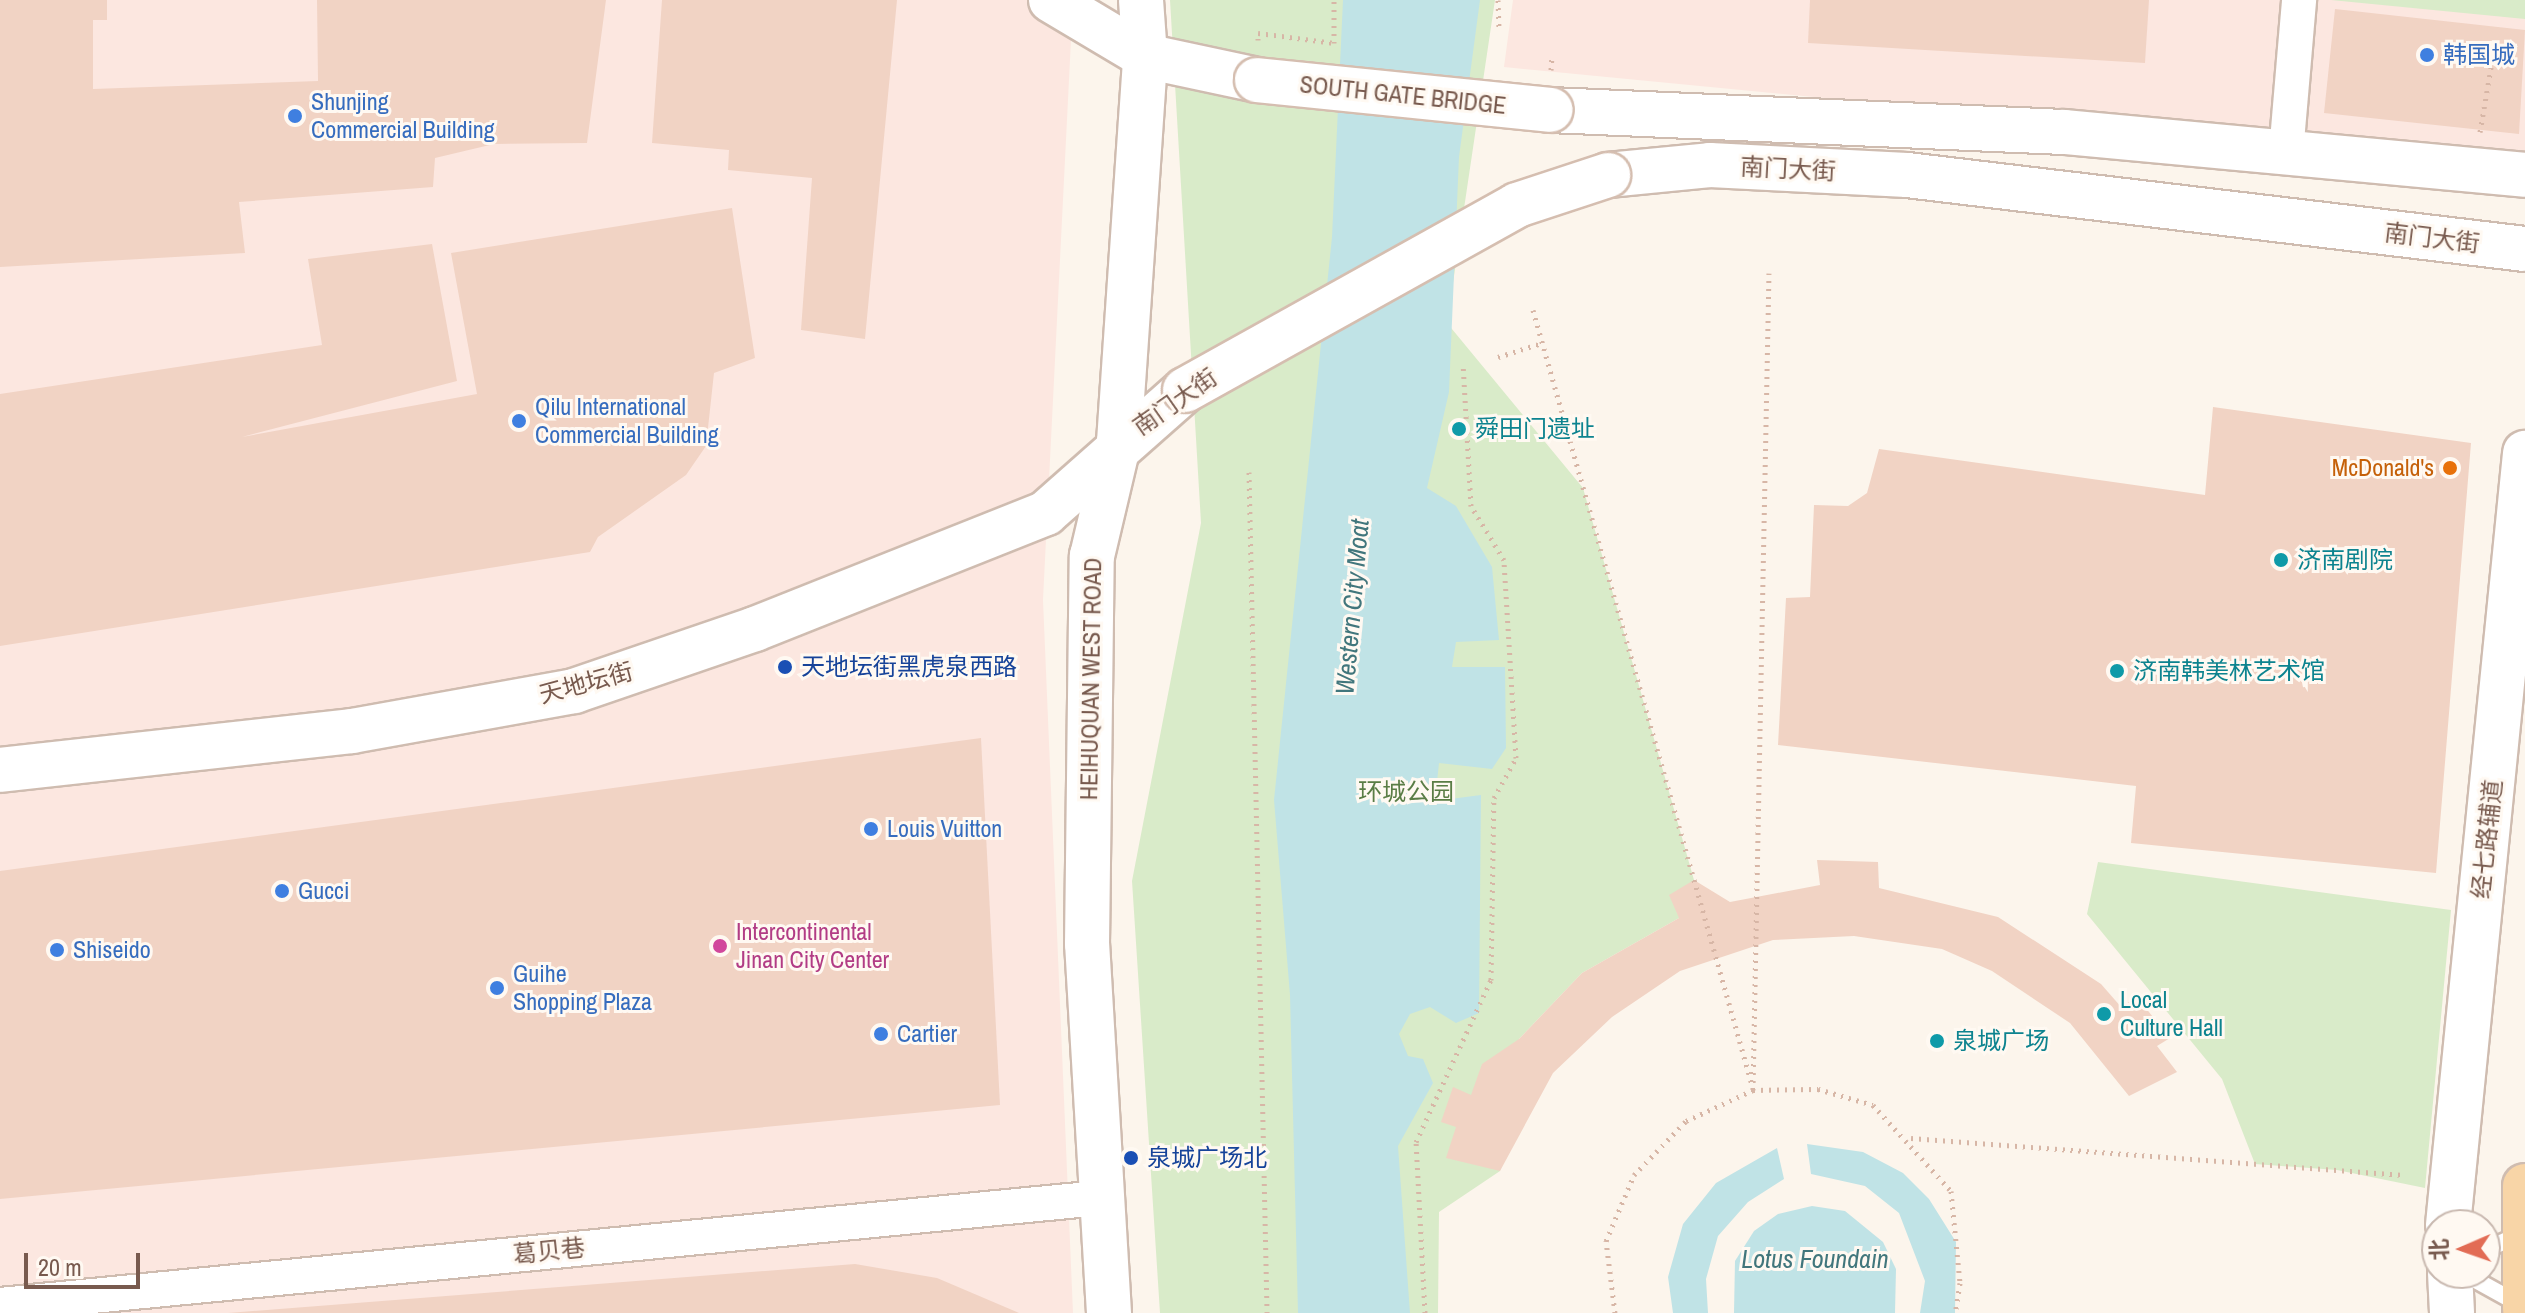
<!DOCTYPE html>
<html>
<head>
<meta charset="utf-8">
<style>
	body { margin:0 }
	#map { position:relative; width:2525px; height:1313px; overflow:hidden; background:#fcf5ec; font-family:"Archivo Narrow","Noto Sans SC",sans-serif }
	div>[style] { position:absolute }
	.commercial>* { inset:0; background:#fce7e0 }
	.green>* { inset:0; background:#d9ebc9 }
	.water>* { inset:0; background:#c0e3e6 }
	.building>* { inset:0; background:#f1d3c4 }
	.path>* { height:5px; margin-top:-2.5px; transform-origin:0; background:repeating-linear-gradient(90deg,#d7b6a6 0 2px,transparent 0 8px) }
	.roads { filter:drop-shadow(2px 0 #cfbcb0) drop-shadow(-2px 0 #cfbcb0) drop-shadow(0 2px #cfbcb0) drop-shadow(0 -2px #cfbcb0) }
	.lane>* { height:16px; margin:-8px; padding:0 8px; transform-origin:8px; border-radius:8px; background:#fff }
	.street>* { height:34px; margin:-17px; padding:0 17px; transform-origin:17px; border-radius:17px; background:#fff }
	.secondary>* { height:44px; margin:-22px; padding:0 22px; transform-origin:22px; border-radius:22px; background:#fff }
	.primary>* { height:44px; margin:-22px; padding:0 22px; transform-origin:22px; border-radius:22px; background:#f8d5a7 }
	.bridges { filter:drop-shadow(2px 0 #d5beb0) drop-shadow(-2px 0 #d5beb0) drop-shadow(0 2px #d5beb0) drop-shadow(0 -2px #d5beb0) }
	.secondary-bridge>* { height:44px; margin:-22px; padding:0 22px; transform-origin:22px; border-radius:22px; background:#fff }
	.dots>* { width:22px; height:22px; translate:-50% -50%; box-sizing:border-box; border:4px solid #fff9f2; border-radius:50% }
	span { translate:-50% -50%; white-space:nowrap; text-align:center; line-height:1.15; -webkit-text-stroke:6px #fff9f2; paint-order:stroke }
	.shop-label { font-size:24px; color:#366cbe }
	.left { translate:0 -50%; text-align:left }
	.street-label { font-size:24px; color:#785a4e }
	.culture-label { font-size:24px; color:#0d838f }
	.food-label { font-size:24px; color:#c56008 }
	.right { translate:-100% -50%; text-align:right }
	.transit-label { font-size:24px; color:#164399 }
	.park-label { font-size:24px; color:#5a7d46 }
	.hotel-label { font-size:24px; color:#b23c85 }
	.water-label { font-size:26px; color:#41767c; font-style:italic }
	.north { position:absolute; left:2421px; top:1209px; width:80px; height:80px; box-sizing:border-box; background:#fff9f2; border:2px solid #c9b9b0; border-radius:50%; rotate:268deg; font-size:22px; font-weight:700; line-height:32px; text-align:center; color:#785a4e }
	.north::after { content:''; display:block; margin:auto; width:28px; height:36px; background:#e26c55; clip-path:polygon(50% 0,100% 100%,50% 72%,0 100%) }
	.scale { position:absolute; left:24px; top:1253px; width:116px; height:36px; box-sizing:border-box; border:4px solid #785a4e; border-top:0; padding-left:10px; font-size:24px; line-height:28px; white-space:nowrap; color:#785a4e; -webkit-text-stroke:6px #fff9f2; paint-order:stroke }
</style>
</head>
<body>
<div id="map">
	<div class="commercial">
		<i style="clip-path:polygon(0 0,1073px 0,1043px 600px,1073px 1313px,0 1313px)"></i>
		<i style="clip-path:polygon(1513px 0,2525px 0,2525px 166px,1504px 67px)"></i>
	</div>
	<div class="green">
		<i style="clip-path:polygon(1170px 0,1495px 0,1447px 323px,1583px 488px,1694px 880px,1679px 918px,1582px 973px,1519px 1039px,1500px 1171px,1439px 1212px,1438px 1313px,1160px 1313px,1132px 881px,1201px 523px)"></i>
		<i style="clip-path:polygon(2331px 0,2525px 0,2525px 19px)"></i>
		<i style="clip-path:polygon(2098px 862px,2451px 910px,2425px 1188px,2337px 1170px,2255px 1164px,2222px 1079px,2087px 914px)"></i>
	</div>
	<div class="water">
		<i style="clip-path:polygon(1343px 0,1480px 0,1459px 157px,1449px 392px,1427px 488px,1456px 506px,1492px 567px,1499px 640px,1456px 642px,1452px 667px,1505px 667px,1506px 748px,1492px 769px,1439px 763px,1435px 801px,1481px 795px,1479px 1013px,1456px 1023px,1430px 1007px,1410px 1014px,1399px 1034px,1408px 1056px,1423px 1059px,1433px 1083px,1398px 1146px,1410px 1313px,1298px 1313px,1290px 995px,1274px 800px,1332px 237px)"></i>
		<i style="clip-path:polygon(1807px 1144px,1863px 1152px,1903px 1173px,1929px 1199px,1956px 1242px,1955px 1313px,1920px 1313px,1925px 1281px,1899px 1213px,1865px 1186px,1811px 1174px)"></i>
		<i style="clip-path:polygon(1777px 1148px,1784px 1179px,1748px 1202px,1718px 1236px,1706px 1279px,1708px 1313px,1673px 1313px,1668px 1277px,1683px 1224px,1716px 1183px)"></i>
		<i style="clip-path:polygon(1812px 1206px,1845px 1211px,1883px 1242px,1896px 1269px,1895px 1313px,1734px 1313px,1735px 1261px,1754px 1231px,1778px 1214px)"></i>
	</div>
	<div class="building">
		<i style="clip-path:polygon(0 0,107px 0,107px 20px,93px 20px,93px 89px,318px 81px,317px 0,606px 0,587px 143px,494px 144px,435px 158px,433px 187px,239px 202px,245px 253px,0 267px)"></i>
		<i style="clip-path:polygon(662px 0,897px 0,865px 339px,801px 330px,812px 178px,728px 170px,729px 150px,652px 143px)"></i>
		<i style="clip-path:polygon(1810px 0,2149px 0,2145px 63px,1808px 43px)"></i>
		<i style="clip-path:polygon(2335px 9px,2525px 30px,2519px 134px,2324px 113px)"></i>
		<i style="clip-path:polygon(732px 208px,755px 358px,714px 373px,706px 446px,686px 475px,598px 537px,590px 552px,0 646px,0 394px,322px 345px,308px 259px,432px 244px,457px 381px,242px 437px,477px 394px,451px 253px)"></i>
		<i style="clip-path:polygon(2213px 407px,2471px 443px,2436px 873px,2131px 843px,2136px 786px,1778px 745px,1786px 598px,1810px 597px,1814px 505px,1848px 506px,1867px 493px,1879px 449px,2205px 495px)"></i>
		<i style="clip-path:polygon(981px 738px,1000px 1105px,0 1199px,0 871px)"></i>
		<i style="clip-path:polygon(1817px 860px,1878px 862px,1879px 888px,1998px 917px,2101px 984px,2122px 1008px,2136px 996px,2170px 1038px,2157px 1046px,2177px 1072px,2129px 1096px,2070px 1023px,1992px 971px,1942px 949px,1854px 936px,1773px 940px,1680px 971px,1612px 1017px,1553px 1073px,1500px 1171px,1446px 1158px,1456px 1127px,1441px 1122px,1453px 1087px,1471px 1095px,1482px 1064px,1519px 1039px,1582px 973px,1679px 918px,1669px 895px,1694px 880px,1730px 902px,1820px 885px)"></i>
		<i style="clip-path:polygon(855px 1264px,937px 1278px,1019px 1313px,228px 1313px)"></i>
	</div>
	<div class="path">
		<i style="left:1498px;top:0;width:31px;rotate:88deg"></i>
		<i style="left:1258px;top:40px;width:7px;rotate:-90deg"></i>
		<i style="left:1258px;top:33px;width:77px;rotate:7.5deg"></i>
		<i style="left:1334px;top:43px;width:43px;rotate:-90deg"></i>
		<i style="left:1551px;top:70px;width:14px;rotate:-86deg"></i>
		<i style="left:2480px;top:132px;width:77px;rotate:-80.3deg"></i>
		<i style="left:1533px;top:310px;width:805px;rotate:74.22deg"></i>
		<i style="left:1498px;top:357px;width:46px;rotate:-17.7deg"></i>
		<i style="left:1249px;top:472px;width:841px;rotate:88.77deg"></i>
		<i style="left:1753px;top:1090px;width:817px;rotate:-88.88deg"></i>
		<i style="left:1911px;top:1138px;width:491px;rotate:4.3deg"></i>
		<i style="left:1425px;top:1313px;width:171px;rotate:-93deg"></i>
		<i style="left:1416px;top:1142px;width:179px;rotate:-65.2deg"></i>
		<i style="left:1491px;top:980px;width:182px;rotate:-89.1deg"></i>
		<i style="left:1494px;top:798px;width:46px;rotate:-61.2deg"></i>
		<i style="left:1516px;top:758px;width:198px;rotate:-93.5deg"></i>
		<i style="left:1504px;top:560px;width:63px;rotate:-121.4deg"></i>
		<i style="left:1471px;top:506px;width:143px;rotate:-93.2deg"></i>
		<i style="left:1615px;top:1313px;width:73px;rotate:-97.1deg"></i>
		<i style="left:1606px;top:1241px;width:72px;rotate:-67deg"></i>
		<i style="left:1634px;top:1175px;width:75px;rotate:-46.1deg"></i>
		<i style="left:1686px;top:1121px;width:74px;rotate:-24.8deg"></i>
		<i style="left:1753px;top:1090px;width:65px;rotate:-0.9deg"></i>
		<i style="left:1818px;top:1089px;width:57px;rotate:16.2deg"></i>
		<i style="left:1873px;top:1105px;width:116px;rotate:47.8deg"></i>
		<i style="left:1951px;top:1191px;width:92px;rotate:84.4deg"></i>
		<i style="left:1960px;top:1283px;width:30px;rotate:99deg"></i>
	</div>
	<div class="roads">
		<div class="lane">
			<i style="left:2485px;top:1250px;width:39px;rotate:-24deg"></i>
			<i style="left:2463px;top:1273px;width:66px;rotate:28.9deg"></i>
		</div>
		<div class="street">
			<i style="left:2286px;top:153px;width:154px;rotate:-85.1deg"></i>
			<i style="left:0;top:1305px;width:1104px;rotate:-5.56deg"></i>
		</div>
		<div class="secondary">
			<i style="left:1051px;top:0;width:109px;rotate:30.8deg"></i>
			<i style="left:1145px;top:56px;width:115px;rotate:12.1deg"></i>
			<i style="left:1550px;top:110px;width:514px;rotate:2.45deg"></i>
			<i style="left:2064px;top:132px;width:463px;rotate:5.3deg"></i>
			<i style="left:1608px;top:175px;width:102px;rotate:-5.6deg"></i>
			<i style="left:1710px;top:165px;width:197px;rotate:2.9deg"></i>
			<i style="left:1907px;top:175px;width:622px;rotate:6.83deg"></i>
			<i style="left:0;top:770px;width:354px;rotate:-6.3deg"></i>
			<i style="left:352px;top:731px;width:226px;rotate:-10.2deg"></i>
			<i style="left:574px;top:691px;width:191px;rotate:-18.9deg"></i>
			<i style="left:755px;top:629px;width:313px;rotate:-21.7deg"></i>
			<i style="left:1046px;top:513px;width:186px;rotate:-41.5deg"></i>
			<i style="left:2448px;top:1225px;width:776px;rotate:-84.3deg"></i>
			<i style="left:2450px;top:1273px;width:40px;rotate:87.1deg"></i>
			<i style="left:1109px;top:1313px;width:370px;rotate:-93.4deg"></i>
			<i style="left:1087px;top:944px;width:388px;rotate:-89.3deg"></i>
			<i style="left:1092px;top:556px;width:117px;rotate:-76.7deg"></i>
			<i style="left:1119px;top:442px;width:387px;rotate:-86.1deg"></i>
			<i style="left:1145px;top:56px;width:56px;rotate:-94.1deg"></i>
		</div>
		<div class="primary">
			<i style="left:2525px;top:1186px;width:123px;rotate:90deg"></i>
		</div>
	</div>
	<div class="bridges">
		<div class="secondary-bridge">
			<i style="left:1257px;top:80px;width:295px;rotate:5.8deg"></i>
			<i style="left:1185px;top:390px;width:380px;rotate:-29.1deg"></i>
			<i style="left:1517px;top:205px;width:96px;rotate:-18.2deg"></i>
		</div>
	</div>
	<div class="dots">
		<i style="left:2427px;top:55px;background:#3f7fe0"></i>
		<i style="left:295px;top:116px;background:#3f7fe0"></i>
		<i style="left:519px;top:421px;background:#3f7fe0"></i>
		<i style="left:1459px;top:429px;background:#0f9aa8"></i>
		<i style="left:2450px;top:468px;background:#e8710a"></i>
		<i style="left:2281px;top:560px;background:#0f9aa8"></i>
		<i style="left:785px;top:667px;background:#1a4fb4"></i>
		<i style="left:2117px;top:671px;background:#0f9aa8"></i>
		<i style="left:871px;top:829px;background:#3f7fe0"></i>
		<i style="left:282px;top:891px;background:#3f7fe0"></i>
		<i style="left:720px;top:946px;background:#d1479c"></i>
		<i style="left:57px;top:950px;background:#3f7fe0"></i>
		<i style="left:497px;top:988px;background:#3f7fe0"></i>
		<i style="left:2104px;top:1014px;background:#0f9aa8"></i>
		<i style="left:881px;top:1034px;background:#3f7fe0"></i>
		<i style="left:1937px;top:1041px;background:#0f9aa8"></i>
		<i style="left:1131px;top:1158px;background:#1a4fb4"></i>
	</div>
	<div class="shop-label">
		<span class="left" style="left:2443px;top:55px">韩国城</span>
		<span class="left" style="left:311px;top:116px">Shunjing<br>Commercial Building</span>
		<span class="left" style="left:535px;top:421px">Qilu International<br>Commercial Building</span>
		<span class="left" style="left:887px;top:829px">Louis Vuitton</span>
		<span class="left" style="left:298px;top:891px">Gucci</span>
		<span class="left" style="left:73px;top:950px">Shiseido</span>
		<span class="left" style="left:513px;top:988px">Guihe<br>Shopping Plaza</span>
		<span class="left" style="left:897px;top:1034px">Cartier</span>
	</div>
	<div class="street-label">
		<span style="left:1403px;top:95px;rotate:6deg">SOUTH GATE BRIDGE</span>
		<span style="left:1788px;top:169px;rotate:3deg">南门大街</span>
		<span style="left:2432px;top:238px;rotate:7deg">南门大街</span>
		<span style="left:1175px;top:402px;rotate:-35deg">南门大街</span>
		<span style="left:1091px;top:679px;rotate:-89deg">HEIHUQUAN WEST ROAD</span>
		<span style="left:586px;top:683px;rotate:-15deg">天地坛街</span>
		<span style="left:2487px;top:839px;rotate:-84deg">经七路辅道</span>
		<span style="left:549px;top:1251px;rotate:-6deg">葛贝巷</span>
	</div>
	<div class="culture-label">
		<span class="left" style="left:1475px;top:429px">舜田门遗址</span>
		<span class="left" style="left:2297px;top:560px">济南剧院</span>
		<span class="left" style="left:2133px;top:671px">济南韩美林艺术馆</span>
		<span class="left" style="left:2120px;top:1014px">Local<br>Culture Hall</span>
		<span class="left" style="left:1953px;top:1041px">泉城广场</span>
	</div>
	<div class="food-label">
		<span class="right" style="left:2434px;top:468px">McDonald's</span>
	</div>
	<div class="transit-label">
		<span class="left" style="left:801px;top:667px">天地坛街黑虎泉西路</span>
		<span class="left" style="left:1147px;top:1158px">泉城广场北</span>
	</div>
	<div class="park-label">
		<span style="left:1406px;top:792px">环城公园</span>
	</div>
	<div class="hotel-label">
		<span class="left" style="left:736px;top:946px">Intercontinental<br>Jinan City Center</span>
	</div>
	<div class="water-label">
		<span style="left:1352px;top:607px;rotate:-85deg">Western City Moat</span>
		<span style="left:1815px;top:1259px">Lotus Foundain</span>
	</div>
	<div class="north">北</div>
	<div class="scale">20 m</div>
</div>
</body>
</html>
